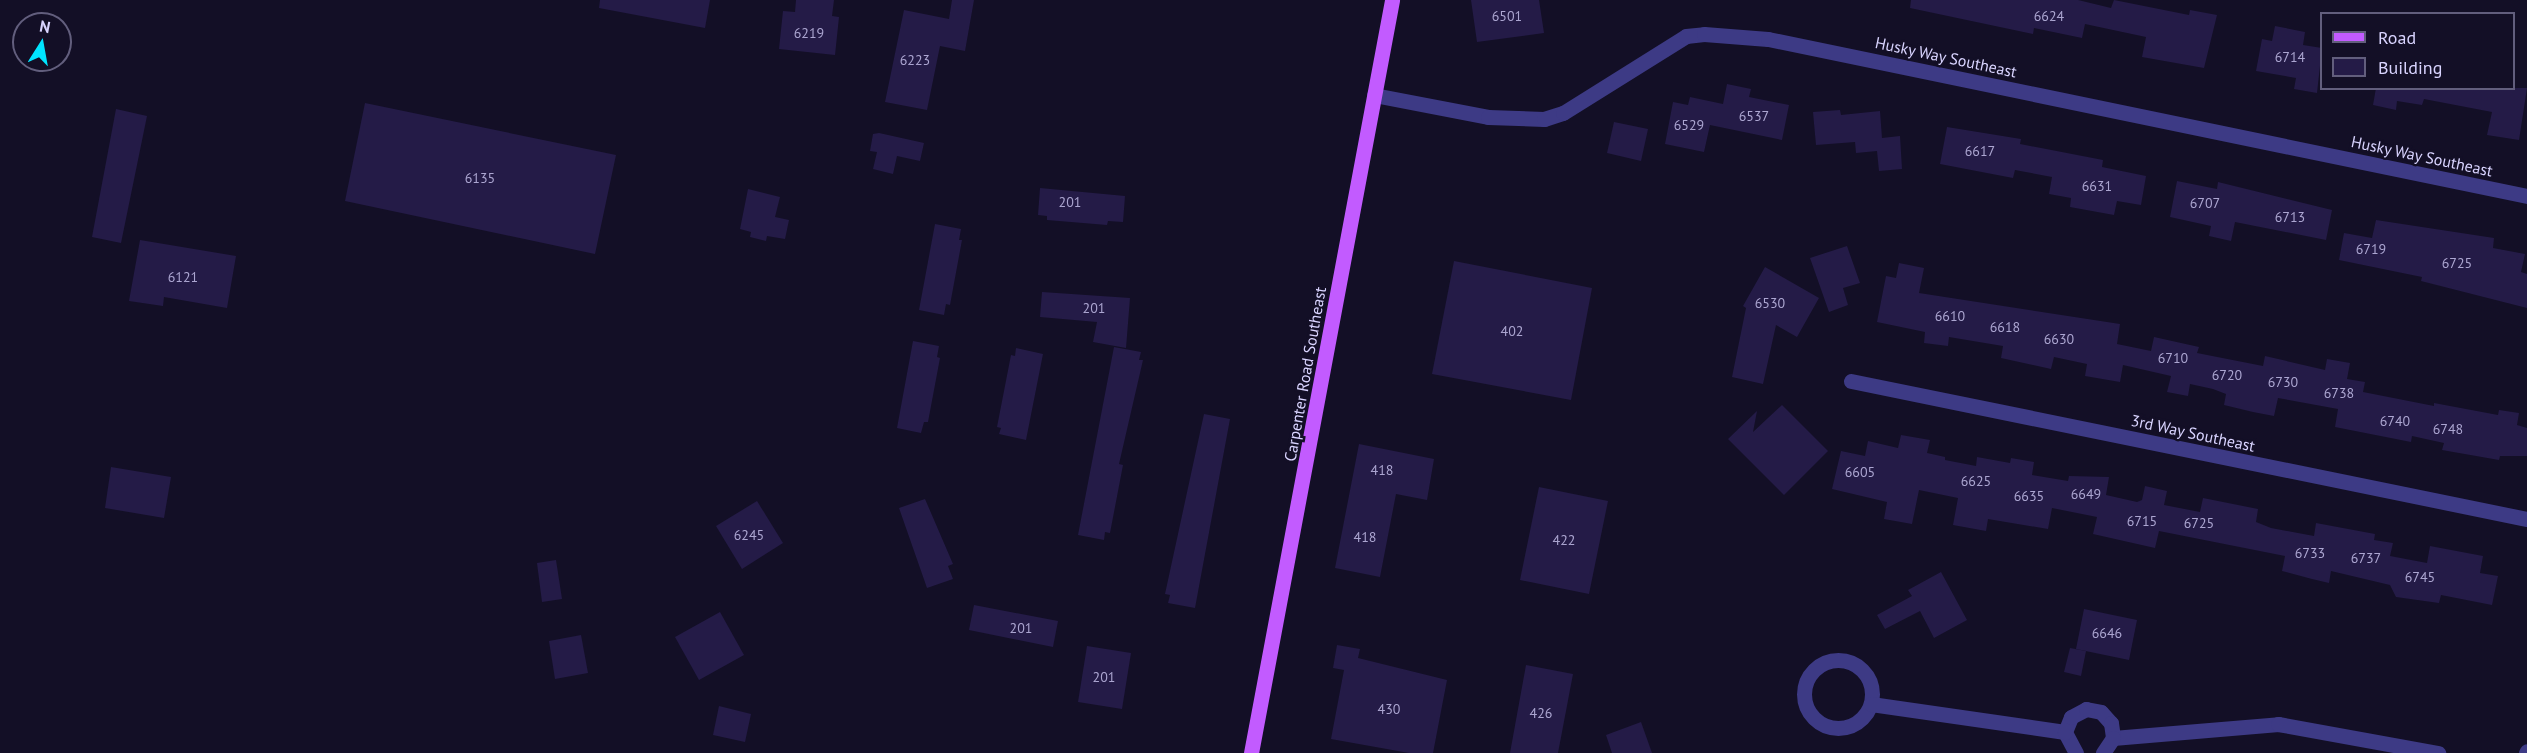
<!DOCTYPE html>
<html>
<head>
<meta charset="utf-8">
<style>
	body { margin:0 }
	#map { position:relative; width:2527px; height:753px; overflow:hidden; background:#130f26; font-family:"PT Sans",sans-serif }
	div>[style] { position:absolute }
	.building>* { inset:0; background:#241b47 }
	.minor>* { height:15px; margin:-7.5px; padding:0 7.5px; transform-origin:7.5px; border-radius:7.5px; background:#3d3a85 }
	.minor>.ring { margin:-7.5px; padding:0; box-sizing:content-box; background:none; border:15px solid #3d3a85; border-radius:50% }
	.major>* { height:15px; margin:-7.5px; padding:0 7.5px; transform-origin:7.5px; border-radius:7.5px; background:#c25bff }
	span { translate:-50% -50%; white-space:nowrap; text-align:center; line-height:1.15; -webkit-text-stroke:5px #130f26; paint-order:stroke }
	.number-label { font-size:14px; color:#aca6d1 }
	.number-label span { -webkit-text-stroke-width:0 }
	.street-label { font-size:16px; color:#d9d4ff }
	.legend { position:absolute; left:2320px; top:12px; width:195px; height:78px; box-sizing:border-box; background:#130f26; border:2px solid #625e7d; margin:0; padding:8px 10px; list-style:none; font-size:18px; color:#d9d4ff }
	.legend li { display:flex; align-items:center; gap:12px; height:30px }
	.legend b { width:30px; border:2px solid #625e7d }
	.north { position:absolute; left:12px; top:12px; width:60px; height:60px; box-sizing:border-box; background:#130f26; border:2px solid #625e7d; border-radius:50%; rotate:11deg; font-size:16px; font-weight:700; line-height:24px; text-align:center; color:#d9d4ff }
	.north::after { content:''; display:block; margin:auto; width:21px; height:27px; background:#00e5ff; clip-path:polygon(50% 0,100% 100%,50% 72%,0 100%) }
</style>
</head>
<body>
<div id="map">
	<div class="building">
		<i style="clip-path:polygon(600px 0,710px 0,705px 28px,599px 8px)"></i>
		<i style="clip-path:polygon(796px 0,834px 0,832px 16px,839px 17px,835px 55px,779px 49px,783px 11px,795px 12px)"></i>
		<i style="clip-path:polygon(952px 0,974px 0,965px 51px,940px 46px,927px 110px,885px 102px,904px 10px,949px 19px)"></i>
		<i style="clip-path:polygon(1471px 0,1539px 0,1544px 33px,1477px 42px)"></i>
		<i style="clip-path:polygon(1911px 0,2078px 0,2111px 8px,2114px 0,2189px 15px,2190px 10px,2217px 15px,2204px 68px,2142px 57px,2146px 37px,2085px 24px,2082px 38px,2034px 28px,2033px 34px,1910px 8px)"></i>
		<i style="clip-path:polygon(2275px 26px,2305px 32px,2303px 45px,2322px 48px,2317px 93px,2294px 89px,2296px 78px,2256px 71px,2262px 39px,2272px 41px)"></i>
		<i style="clip-path:polygon(1727px 84px,1751px 89px,1749px 97px,1789px 105px,1782px 140px,1710px 125px,1704px 152px,1665px 144px,1673px 102px,1688px 105px,1690px 97px,1723px 104px)"></i>
		<i style="clip-path:polygon(2376px 88px,2527px 88px,2519px 140px,2487px 135px,2492px 112px,2424px 99px,2422px 105px,2397px 101px,2396px 110px,2373px 105px)"></i>
		<i style="clip-path:polygon(365px 103px,616px 155px,595px 254px,345px 201px)"></i>
		<i style="clip-path:polygon(116px 109px,147px 116px,121px 243px,92px 237px)"></i>
		<i style="clip-path:polygon(1840px 110px,1841px 115px,1880px 111px,1882px 138px,1900px 136px,1902px 169px,1879px 171px,1877px 151px,1856px 153px,1855px 142px,1816px 145px,1813px 112px)"></i>
		<i style="clip-path:polygon(1614px 122px,1648px 129px,1641px 161px,1607px 153px)"></i>
		<i style="clip-path:polygon(1947px 127px,2021px 139px,2020px 144px,2103px 160px,2102px 167px,2146px 176px,2141px 205px,2117px 201px,2114px 215px,2070px 207px,2071px 198px,2049px 194px,2052px 177px,2015px 170px,2013px 178px,1940px 164px)"></i>
		<i style="clip-path:polygon(879px 133px,924px 143px,920px 161px,897px 156px,893px 174px,873px 169px,877px 152px,870px 151px,873px 134px)"></i>
		<i style="clip-path:polygon(2177px 181px,2217px 189px,2218px 182px,2332px 210px,2326px 240px,2235px 222px,2231px 241px,2209px 236px,2211px 226px,2170px 217px)"></i>
		<i style="clip-path:polygon(1040px 188px,1125px 196px,1123px 222px,1108px 221px,1107px 225px,1047px 220px,1047px 216px,1038px 215px)"></i>
		<i style="clip-path:polygon(748px 189px,780px 197px,775px 217px,789px 220px,785px 239px,767px 236px,766px 241px,750px 237px,751px 232px,740px 229px)"></i>
		<i style="clip-path:polygon(2376px 220px,2494px 238px,2493px 248px,2525px 254px,2521px 272px,2527px 274px,2527px 308px,2421px 281px,2422px 277px,2339px 260px,2344px 233px,2372px 238px)"></i>
		<i style="clip-path:polygon(935px 224px,961px 229px,959px 240px,962px 240px,950px 305px,946px 304px,944px 315px,919px 310px)"></i>
		<i style="clip-path:polygon(140px 240px,236px 256px,227px 308px,164px 297px,163px 306px,129px 301px)"></i>
		<i style="clip-path:polygon(1847px 246px,1860px 283px,1843px 288px,1848px 305px,1829px 312px,1810px 258px)"></i>
		<i style="clip-path:polygon(1454px 261px,1592px 288px,1571px 400px,1432px 374px)"></i>
		<i style="clip-path:polygon(1899px 263px,1924px 268px,1919px 293px,2120px 324px,2117px 344px,2151px 351px,2154px 337px,2199px 347px,2197px 353px,2263px 366px,2265px 356px,2325px 370px,2327px 359px,2350px 363px,2347px 379px,2365px 382px,2363px 392px,2434px 406px,2434px 403px,2498px 415px,2499px 410px,2519px 413px,2517px 425px,2527px 428px,2527px 456px,2500px 456px,2499px 460px,2442px 450px,2444px 443px,2412px 436px,2411px 442px,2335px 427px,2338px 409px,2278px 398px,2274px 416px,2253px 412px,2224px 405px,2226px 394px,2213px 389px,2190px 384px,2188px 396px,2167px 392px,2171px 376px,2123px 365px,2120px 382px,2085px 376px,2087px 364px,2054px 357px,2051px 369px,2001px 358px,2003px 346px,1949px 337px,1948px 346px,1924px 343px,1925px 332px,1877px 322px,1886px 276px,1896px 278px)"></i>
		<i style="clip-path:polygon(1765px 267px,1819px 298px,1797px 337px,1776px 325px,1763px 384px,1732px 377px,1746px 308px,1743px 306px)"></i>
		<i style="clip-path:polygon(1042px 292px,1130px 298px,1126px 348px,1093px 342px,1097px 322px,1040px 317px)"></i>
		<i style="clip-path:polygon(913px 341px,939px 346px,937px 357px,940px 358px,928px 422px,924px 422px,921px 433px,897px 428px)"></i>
		<i style="clip-path:polygon(1114px 347px,1141px 352px,1139px 360px,1143px 360px,1119px 464px,1123px 465px,1110px 533px,1105px 532px,1104px 540px,1078px 535px)"></i>
		<i style="clip-path:polygon(1016px 348px,1043px 354px,1026px 440px,999px 434px,1001px 428px,997px 427px,1011px 355px,1015px 356px)"></i>
		<i style="clip-path:polygon(1782px 405px,1828px 451px,1784px 495px,1728px 439px,1757px 411px,1753px 432px)"></i>
		<i style="clip-path:polygon(1204px 414px,1230px 419px,1195px 608px,1168px 603px,1170px 595px,1165px 594px)"></i>
		<i style="clip-path:polygon(1901px 435px,1930px 440px,1927px 453px,1945px 457px,1945px 460px,1976px 466px,1977px 457px,2010px 463px,2011px 458px,2034px 462px,2032px 475px,2068px 481px,2069px 476px,2109px 477px,2106px 495px,2137px 502px,2142px 500px,2145px 486px,2167px 491px,2164px 505px,2200px 512px,2203px 498px,2258px 509px,2256px 522px,2271px 528px,2314px 536px,2316px 523px,2375px 534px,2374px 540px,2393px 543px,2390px 556px,2427px 563px,2430px 546px,2483px 556px,2480px 573px,2498px 576px,2492px 605px,2441px 595px,2439px 603px,2396px 597px,2390px 585px,2331px 571px,2329px 583px,2312px 579px,2282px 571px,2285px 556px,2159px 531px,2155px 548px,2093px 534px,2097px 517px,2052px 508px,2048px 529px,1988px 519px,1986px 531px,1953px 525px,1958px 498px,1919px 490px,1912px 524px,1884px 519px,1887px 502px,1832px 489px,1841px 451px,1865px 456px,1868px 441px,1898px 448px)"></i>
		<i style="clip-path:polygon(1359px 444px,1434px 459px,1427px 500px,1396px 494px,1380px 577px,1335px 568px)"></i>
		<i style="clip-path:polygon(111px 467px,171px 477px,164px 518px,105px 508px)"></i>
		<i style="clip-path:polygon(1539px 487px,1608px 501px,1589px 594px,1520px 580px)"></i>
		<i style="clip-path:polygon(925px 499px,953px 564px,948px 566px,953px 579px,927px 588px,899px 508px)"></i>
		<i style="clip-path:polygon(757px 501px,783px 543px,742px 569px,716px 526px)"></i>
		<i style="clip-path:polygon(556px 560px,562px 599px,542px 602px,537px 563px)"></i>
		<i style="clip-path:polygon(1941px 572px,1967px 620px,1934px 638px,1920px 611px,1885px 629px,1877px 615px,1912px 596px,1908px 590px)"></i>
		<i style="clip-path:polygon(974px 605px,1058px 621px,1053px 647px,969px 630px)"></i>
		<i style="clip-path:polygon(2084px 609px,2137px 620px,2129px 660px,2076px 649px)"></i>
		<i style="clip-path:polygon(720px 612px,744px 655px,699px 680px,675px 637px)"></i>
		<i style="clip-path:polygon(581px 635px,588px 673px,555px 679px,549px 641px)"></i>
		<i style="clip-path:polygon(1337px 645px,1360px 649px,1358px 658px,1447px 680px,1433px 753px,1409px 753px,1331px 739px,1344px 670px,1333px 668px)"></i>
		<i style="clip-path:polygon(1087px 646px,1131px 653px,1122px 709px,1078px 702px)"></i>
		<i style="clip-path:polygon(2070px 648px,2086px 651px,2081px 676px,2064px 672px)"></i>
		<i style="clip-path:polygon(1526px 665px,1573px 674px,1558px 753px,1510px 753px)"></i>
		<i style="clip-path:polygon(719px 706px,751px 714px,745px 742px,713px 735px)"></i>
		<i style="clip-path:polygon(1641px 722px,1652px 753px,1612px 753px,1606px 735px)"></i>
	</div>
	<div class="minor">
		<i style="left:1374px;top:95px;width:116px;rotate:10.9deg"></i>
		<i style="left:1488px;top:117px;width:56px;rotate:2deg"></i>
		<i style="left:1544px;top:119px;width:20px;rotate:-18deg"></i>
		<i style="left:1563px;top:113px;width:145px;rotate:-32deg"></i>
		<i style="left:1686px;top:36px;width:18px;rotate:-6deg"></i>
		<i style="left:1704px;top:34px;width:64px;rotate:4.5deg"></i>
		<i style="left:1768px;top:39px;width:775px;rotate:11.69deg"></i>
		<i style="left:1851px;top:381px;width:690px;rotate:11.54deg"></i>
		<i class="ring" style="left:1804px;top:660px;width:53px;height:53px"></i>
		<i style="left:1871px;top:704px;width:196px;rotate:8.2deg"></i>
		<i style="left:2113px;top:738px;width:166px;rotate:-4.8deg"></i>
		<i style="left:2278px;top:724px;width:163px;rotate:10.3deg"></i>
		<i style="left:2076px;top:753px;width:24px;rotate:-118deg"></i>
		<i style="left:2065px;top:732px;width:16px;rotate:-68deg"></i>
		<i style="left:2071px;top:717px;width:17px;rotate:-28deg"></i>
		<i style="left:2086px;top:709px;width:15px;rotate:11deg"></i>
		<i style="left:2101px;top:712px;width:15px;rotate:48deg"></i>
		<i style="left:2111px;top:723px;width:15px;rotate:82deg"></i>
		<i style="left:2113px;top:738px;width:18px;rotate:124deg"></i>
		<i style="left:2526px;top:753px;width:2px;rotate:-63deg"></i>
	</div>
	<div class="major">
		<i style="left:1251px;top:753px;width:766px;rotate:-79.39deg"></i>
	</div>
	<div class="number-label">
		<span style="left:1507px;top:16px">6501</span>
		<span style="left:2049px;top:16px">6624</span>
		<span style="left:809px;top:33px">6219</span>
		<span style="left:2290px;top:57px">6714</span>
		<span style="left:915px;top:60px">6223</span>
		<span style="left:1754px;top:116px">6537</span>
		<span style="left:1689px;top:125px">6529</span>
		<span style="left:1980px;top:151px">6617</span>
		<span style="left:480px;top:178px">6135</span>
		<span style="left:2097px;top:186px">6631</span>
		<span style="left:1070px;top:202px">201</span>
		<span style="left:2205px;top:203px">6707</span>
		<span style="left:2290px;top:217px">6713</span>
		<span style="left:2371px;top:249px">6719</span>
		<span style="left:2457px;top:263px">6725</span>
		<span style="left:183px;top:277px">6121</span>
		<span style="left:1770px;top:303px">6530</span>
		<span style="left:1094px;top:308px">201</span>
		<span style="left:1950px;top:316px">6610</span>
		<span style="left:2005px;top:327px">6618</span>
		<span style="left:1512px;top:331px">402</span>
		<span style="left:2059px;top:339px">6630</span>
		<span style="left:2173px;top:358px">6710</span>
		<span style="left:2227px;top:375px">6720</span>
		<span style="left:2283px;top:382px">6730</span>
		<span style="left:2339px;top:393px">6738</span>
		<span style="left:2395px;top:421px">6740</span>
		<span style="left:2448px;top:429px">6748</span>
		<span style="left:1382px;top:470px">418</span>
		<span style="left:1860px;top:472px">6605</span>
		<span style="left:1976px;top:481px">6625</span>
		<span style="left:2086px;top:494px">6649</span>
		<span style="left:2029px;top:496px">6635</span>
		<span style="left:2142px;top:521px">6715</span>
		<span style="left:2199px;top:523px">6725</span>
		<span style="left:749px;top:535px">6245</span>
		<span style="left:1365px;top:537px">418</span>
		<span style="left:1564px;top:540px">422</span>
		<span style="left:2310px;top:553px">6733</span>
		<span style="left:2366px;top:558px">6737</span>
		<span style="left:2420px;top:577px">6745</span>
		<span style="left:1021px;top:628px">201</span>
		<span style="left:2107px;top:633px">6646</span>
		<span style="left:1104px;top:677px">201</span>
		<span style="left:1389px;top:709px">430</span>
		<span style="left:1541px;top:713px">426</span>
	</div>
	<div class="street-label">
		<span style="left:1946px;top:57px;rotate:12deg">Husky Way Southeast</span>
		<span style="left:2422px;top:156px;rotate:12deg">Husky Way Southeast</span>
		<span style="left:1305px;top:374px;rotate:-80deg">Carpenter Road Southeast</span>
		<span style="left:2193px;top:433px;rotate:12deg">3rd Way Southeast</span>
	</div>
	<ul class="legend">
	<li><b style="height:8px;background:#c25bff"></b>Road</li>
	<li><b style="height:16px;background:#241b47"></b>Building</li>
	</ul>
	<div class="north">N</div>
</div>
</body>
</html>
